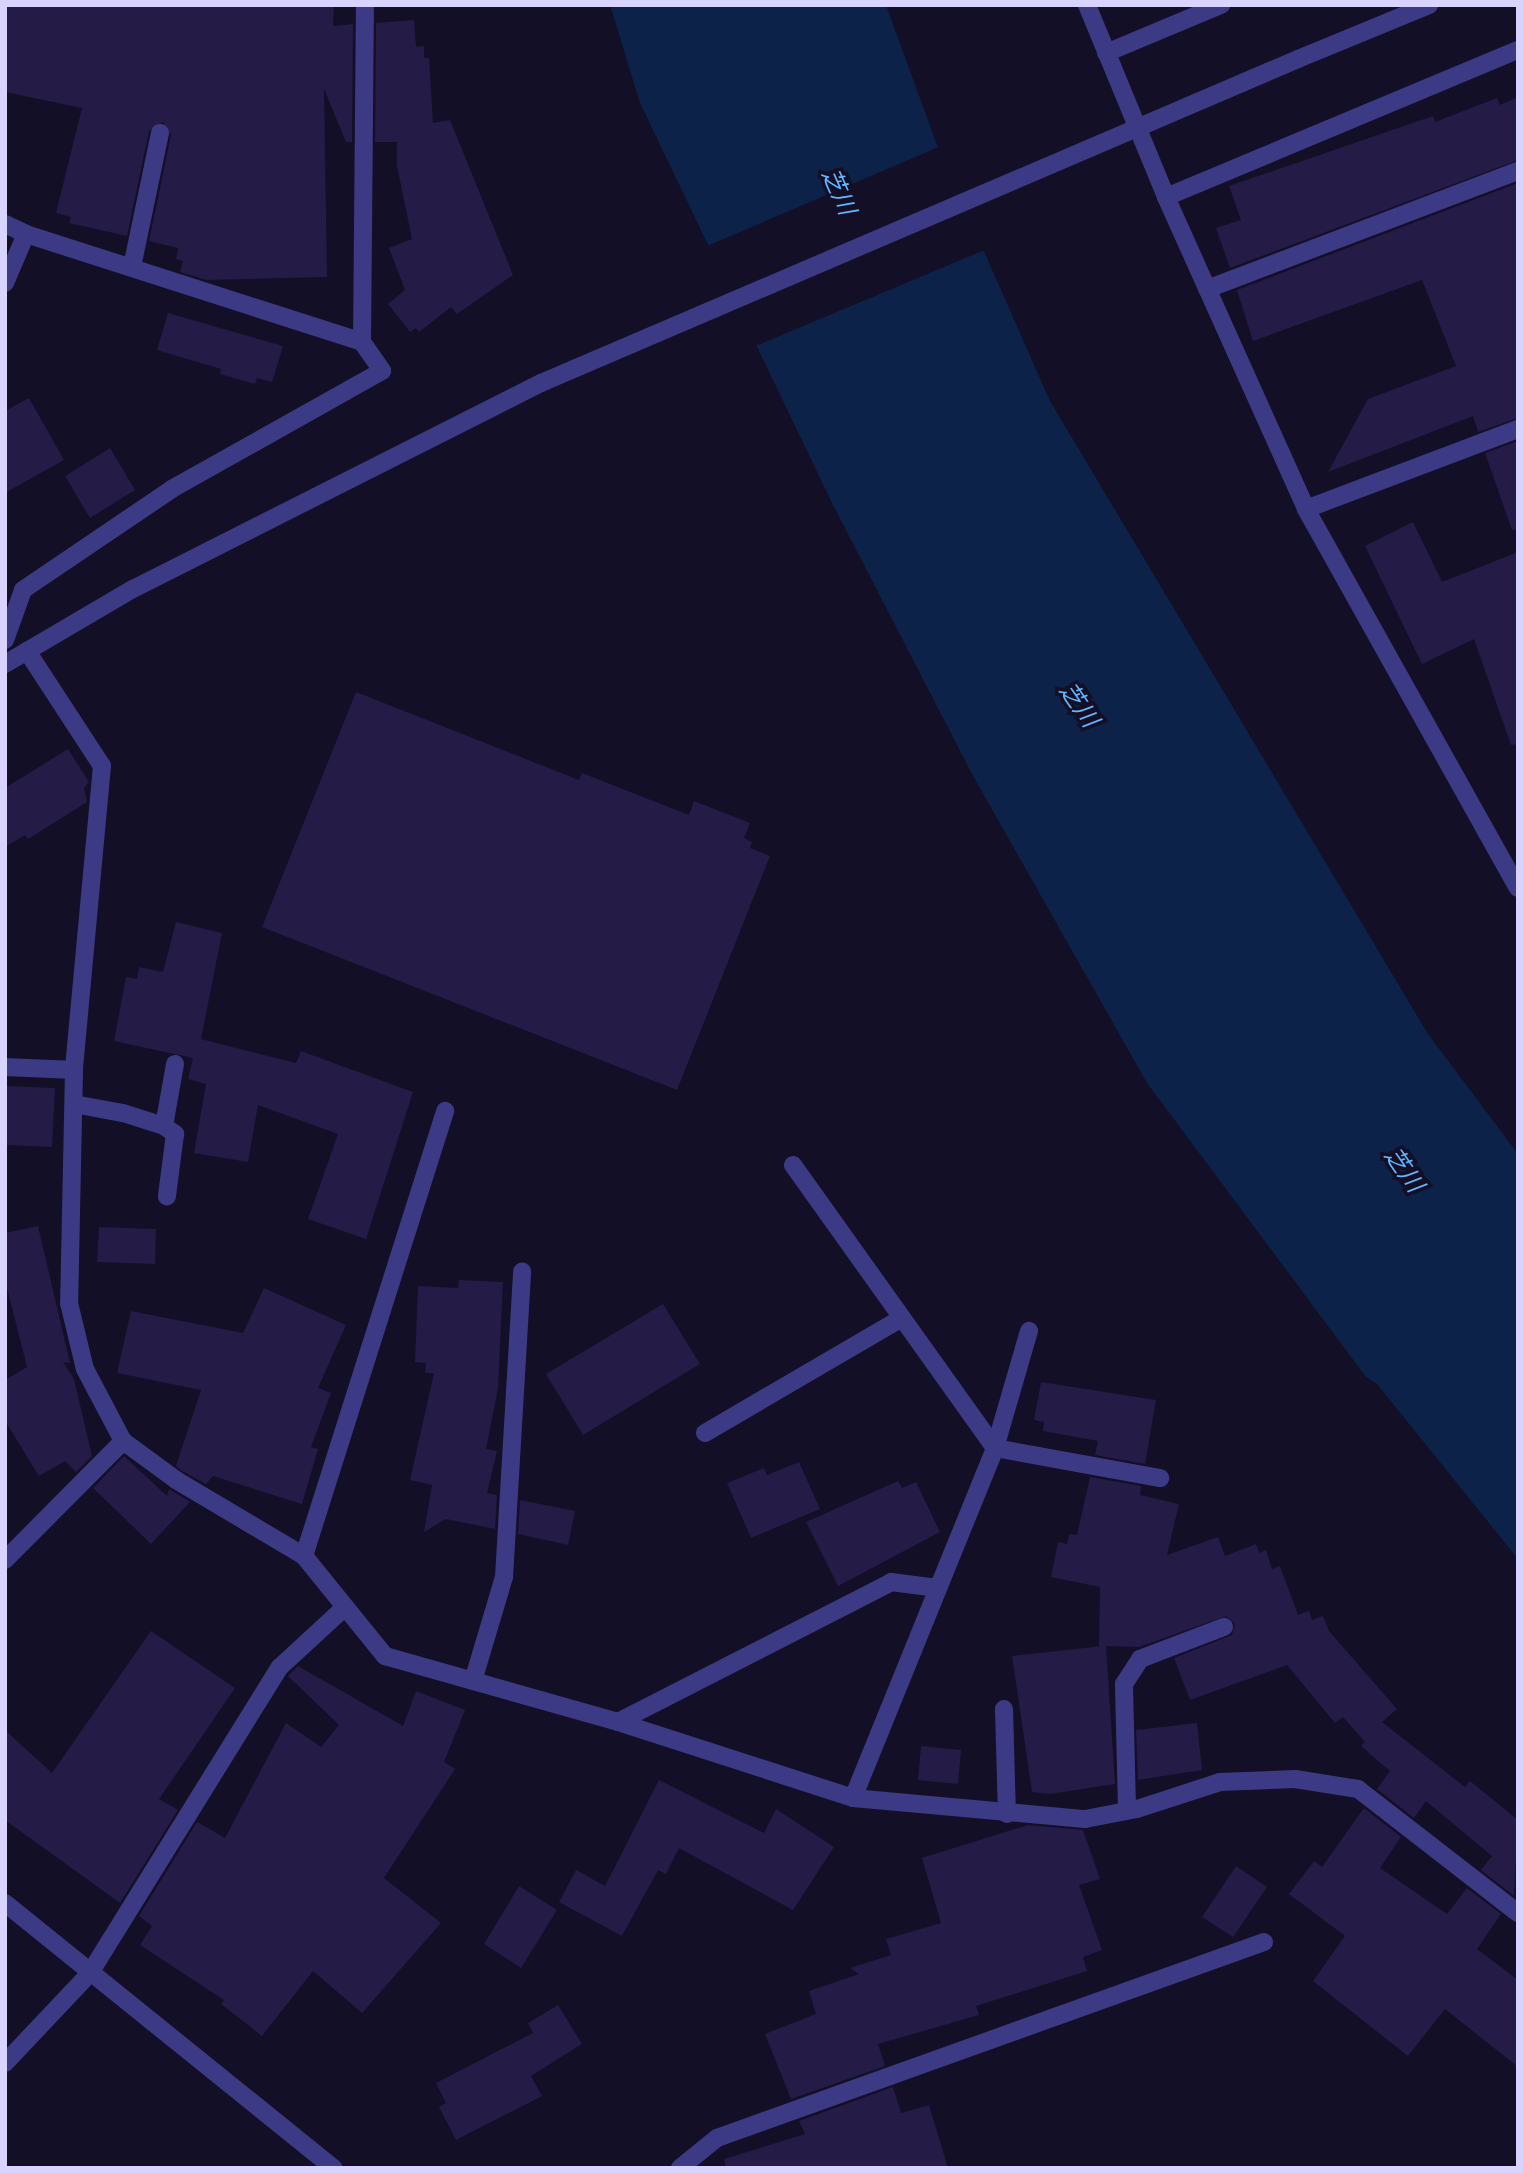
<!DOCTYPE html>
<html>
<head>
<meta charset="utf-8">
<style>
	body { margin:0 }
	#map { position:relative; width:1523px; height:2173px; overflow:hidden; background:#130f26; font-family:Lato,"Noto Sans JP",sans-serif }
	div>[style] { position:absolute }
	.water>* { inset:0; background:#0c2248 }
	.pier>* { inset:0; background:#130f26 }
	.building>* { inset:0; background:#241b47 }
	.service>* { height:18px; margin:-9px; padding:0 9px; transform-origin:9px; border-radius:9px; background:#3d3a85 }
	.minor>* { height:18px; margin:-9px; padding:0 9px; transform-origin:9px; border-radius:9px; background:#3d3a85 }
	.tertiary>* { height:18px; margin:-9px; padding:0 9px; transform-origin:9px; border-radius:9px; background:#3d3a85 }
	.tertiary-bridge>* { height:18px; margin:-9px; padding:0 9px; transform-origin:9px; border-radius:9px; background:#3d3a85 }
	span { translate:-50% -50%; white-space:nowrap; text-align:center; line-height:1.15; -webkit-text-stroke:7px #130f26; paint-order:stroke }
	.water-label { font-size:24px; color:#62b6ff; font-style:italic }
	.frame { position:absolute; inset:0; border:7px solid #d9d4ff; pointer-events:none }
</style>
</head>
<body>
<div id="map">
	<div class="water">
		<i style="clip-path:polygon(610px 5px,886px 5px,937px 145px,1050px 401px,1428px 1034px,1518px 1154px,1518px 1559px,1377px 1384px,1366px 1377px,1147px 1083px,972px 774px,832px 503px,640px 103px)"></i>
	</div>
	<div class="pier">
		<i style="clip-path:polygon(941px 146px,987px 249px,753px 347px,705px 247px)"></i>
	</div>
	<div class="building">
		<i style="clip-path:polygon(5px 5px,334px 5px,333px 26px,353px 24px,352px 142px,346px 142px,324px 89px,327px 277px,207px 280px,180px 272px,183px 261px,176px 259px,178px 248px,149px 241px,171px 135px,163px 122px,149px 131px,127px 236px,69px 223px,71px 217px,56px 213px,82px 108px,5px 92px)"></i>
		<i style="clip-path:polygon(414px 20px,416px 47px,424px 46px,424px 58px,429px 58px,433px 123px,450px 120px,513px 275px,457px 314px,451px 307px,419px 332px,416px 328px,410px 332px,388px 304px,405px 290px,389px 248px,412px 239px,397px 166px,397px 142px,375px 142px,376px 23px)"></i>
		<i style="clip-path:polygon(1518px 97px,1518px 160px,1230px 268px,1216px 228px,1241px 220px,1229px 186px,1433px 116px,1435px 122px,1497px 98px,1500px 105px)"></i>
		<i style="clip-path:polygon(1518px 183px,1518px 418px,1478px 432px,1473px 416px,1328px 472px,1368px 399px,1456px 366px,1422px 280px,1253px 341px,1237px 290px)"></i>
		<i style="clip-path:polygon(168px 313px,283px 346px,272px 382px,257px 378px,255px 384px,220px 374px,221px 369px,157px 350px)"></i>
		<i style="clip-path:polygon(29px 398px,64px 460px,5px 493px,5px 411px)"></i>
		<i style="clip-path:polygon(1518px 441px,1518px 529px,1512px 530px,1485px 453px)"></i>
		<i style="clip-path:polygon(110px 448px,135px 490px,90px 518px,65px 476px)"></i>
		<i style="clip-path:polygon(1413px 522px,1442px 582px,1518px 552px,1518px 744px,1511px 745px,1474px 639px,1422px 664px,1365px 546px)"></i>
		<i style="clip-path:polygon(356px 692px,579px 780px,582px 773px,689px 815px,694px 801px,750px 823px,744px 838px,752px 842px,750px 848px,770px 856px,677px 1090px,262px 927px)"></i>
		<i style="clip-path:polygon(68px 749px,89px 782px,84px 788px,87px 802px,28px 839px,25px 835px,5px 847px,5px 788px)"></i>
		<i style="clip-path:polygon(176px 922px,222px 933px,201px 1039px,296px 1063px,301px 1051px,413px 1092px,366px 1239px,308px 1219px,338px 1134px,258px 1105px,248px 1162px,194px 1153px,206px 1084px,188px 1079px,193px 1058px,114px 1041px,126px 977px,137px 979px,139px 967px,163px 972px)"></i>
		<i style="clip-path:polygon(7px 1086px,55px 1088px,52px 1147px,5px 1145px)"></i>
		<i style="clip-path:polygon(38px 1226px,70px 1363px,63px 1362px,74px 1379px,92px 1456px,76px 1472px,65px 1461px,39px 1476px,5px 1421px,5px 1380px,27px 1367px,5px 1280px,5px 1233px)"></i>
		<i style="clip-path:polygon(99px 1227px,156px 1229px,155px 1264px,97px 1262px)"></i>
		<i style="clip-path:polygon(459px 1280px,503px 1282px,498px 1388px,486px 1449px,497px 1451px,487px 1493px,497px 1495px,495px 1529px,446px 1519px,424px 1532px,432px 1485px,410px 1480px,434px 1373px,425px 1373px,426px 1363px,415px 1362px,418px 1286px,458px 1288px)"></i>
		<i style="clip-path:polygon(264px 1288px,346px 1325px,318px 1388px,331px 1393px,311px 1447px,318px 1449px,302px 1504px,213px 1476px,206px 1484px,182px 1471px,176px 1466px,201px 1390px,117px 1373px,131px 1311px,243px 1333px)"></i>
		<i style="clip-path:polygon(663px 1304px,700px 1364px,583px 1435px,546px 1374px)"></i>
		<i style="clip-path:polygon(1041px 1382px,1156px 1400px,1145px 1464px,1095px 1455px,1098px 1441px,1043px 1431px,1044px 1422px,1034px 1420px)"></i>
		<i style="clip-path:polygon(124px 1456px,167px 1496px,169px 1489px,190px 1502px,151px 1544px,93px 1488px)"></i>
		<i style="clip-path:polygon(799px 1462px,820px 1509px,751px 1538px,727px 1483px,764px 1468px,767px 1475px)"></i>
		<i style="clip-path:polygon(1090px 1477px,1141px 1486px,1140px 1495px,1179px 1504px,1167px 1555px,1218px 1537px,1225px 1556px,1256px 1544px,1259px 1553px,1266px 1550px,1272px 1569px,1280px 1566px,1298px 1615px,1309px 1611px,1312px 1620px,1323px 1616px,1329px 1631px,1397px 1709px,1382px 1722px,1465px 1787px,1470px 1781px,1518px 1820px,1514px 1896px,1481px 1870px,1492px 1856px,1426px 1801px,1414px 1818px,1377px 1789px,1390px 1771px,1361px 1746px,1365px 1742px,1343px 1717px,1335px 1723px,1287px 1665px,1190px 1700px,1174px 1658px,1232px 1635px,1235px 1624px,1226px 1616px,1139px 1647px,1106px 1646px,1115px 1784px,1050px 1794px,1032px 1792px,1012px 1656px,1103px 1646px,1099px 1646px,1100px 1587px,1051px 1577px,1058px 1542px,1067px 1544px,1069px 1534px,1077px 1535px)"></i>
		<i style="clip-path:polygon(898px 1481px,902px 1488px,916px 1482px,940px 1532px,838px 1586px,806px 1522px)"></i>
		<i style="clip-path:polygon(520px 1500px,575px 1511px,568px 1545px,518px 1534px)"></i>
		<i style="clip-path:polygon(151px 1631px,235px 1688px,159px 1799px,178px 1810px,120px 1903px,5px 1820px,5px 1730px,52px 1773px)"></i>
		<i style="clip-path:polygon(298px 1666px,403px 1726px,416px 1691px,465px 1710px,444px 1762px,455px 1769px,384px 1878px,441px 1923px,362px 2013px,313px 1971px,262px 2036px,221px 2004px,224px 2000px,140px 1945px,152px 1926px,139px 1916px,197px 1822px,225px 1838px,286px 1723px,321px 1747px,339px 1725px,288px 1676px)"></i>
		<i style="clip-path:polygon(1197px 1723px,1202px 1770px,1138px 1780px,1136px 1730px)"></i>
		<i style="clip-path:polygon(921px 1746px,961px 1750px,958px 1784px,918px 1780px)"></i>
		<i style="clip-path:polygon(659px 1780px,764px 1833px,776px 1809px,834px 1847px,793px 1910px,679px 1848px,666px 1874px,658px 1870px,622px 1936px,559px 1902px,576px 1870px,605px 1886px)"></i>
		<i style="clip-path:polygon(1364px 1808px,1401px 1837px,1380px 1868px,1447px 1914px,1467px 1888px,1501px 1914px,1477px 1949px,1518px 1980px,1518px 2067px,1445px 2009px,1408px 2056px,1313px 1981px,1345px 1936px,1289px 1894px,1314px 1861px,1322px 1867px)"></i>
		<i style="clip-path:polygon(1028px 1825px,1083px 1830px,1100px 1879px,1079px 1885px,1102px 1950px,1083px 1957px,1087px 1971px,976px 2006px,979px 2015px,878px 2044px,885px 2066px,791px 2099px,765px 2034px,816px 2014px,809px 1991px,859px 1974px,850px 1968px,891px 1955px,886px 1939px,941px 1923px,922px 1858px)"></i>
		<i style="clip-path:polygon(1236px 1866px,1267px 1887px,1233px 1937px,1202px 1917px)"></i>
		<i style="clip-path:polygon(519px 1886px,557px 1910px,521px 1968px,484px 1944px)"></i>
		<i style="clip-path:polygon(558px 2005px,582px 2044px,531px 2076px,542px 2096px,456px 2140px,439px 2107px,446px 2103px,436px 2083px,533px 2033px,528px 2023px)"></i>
		<i style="clip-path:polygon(893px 2087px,901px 2113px,929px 2105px,948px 2168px,726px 2168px,724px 2159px,805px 2134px,799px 2121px)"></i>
	</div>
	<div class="service">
		<i style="left:132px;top:267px;width:137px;rotate:-78.2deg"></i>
		<i style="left:1207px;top:289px;width:333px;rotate:-20.8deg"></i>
		<i style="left:74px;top:1104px;width:50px;rotate:10.4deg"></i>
		<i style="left:123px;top:1113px;width:43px;rotate:17.6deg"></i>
		<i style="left:164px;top:1126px;width:14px;rotate:36deg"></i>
		<i style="left:175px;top:1134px;width:63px;rotate:97.4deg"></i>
		<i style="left:164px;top:1126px;width:63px;rotate:-79.9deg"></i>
		<i style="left:995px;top:1448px;width:168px;rotate:10.3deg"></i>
		<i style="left:473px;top:1681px;width:109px;rotate:-73.4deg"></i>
		<i style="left:504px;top:1577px;width:306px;rotate:-86.6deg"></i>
	</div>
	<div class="minor">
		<i style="left:1087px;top:5px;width:208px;rotate:67.6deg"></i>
		<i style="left:1166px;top:197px;width:342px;rotate:65.8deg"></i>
		<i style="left:1306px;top:509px;width:434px;rotate:60.8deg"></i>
		<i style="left:1106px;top:53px;width:125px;rotate:-22.7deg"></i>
		<i style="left:1166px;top:197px;width:381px;rotate:-22.7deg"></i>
		<i style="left:5px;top:224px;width:23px;rotate:25deg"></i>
		<i style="left:5px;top:283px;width:53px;rotate:-66.8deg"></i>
		<i style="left:26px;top:234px;width:353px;rotate:17.8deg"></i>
		<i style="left:362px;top:342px;width:35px;rotate:55deg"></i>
		<i style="left:382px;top:371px;width:241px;rotate:150.7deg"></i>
		<i style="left:172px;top:489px;width:180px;rotate:145.9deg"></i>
		<i style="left:23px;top:590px;width:53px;rotate:109.8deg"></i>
		<i style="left:362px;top:342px;width:337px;rotate:-89.5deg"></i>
		<i style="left:1306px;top:509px;width:227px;rotate:-20.7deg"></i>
		<i style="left:27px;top:651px;width:137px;rotate:56.9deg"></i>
		<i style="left:102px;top:766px;width:305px;rotate:95.3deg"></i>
		<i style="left:74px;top:1070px;width:233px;rotate:91.2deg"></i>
		<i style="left:69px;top:1303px;width:68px;rotate:76.4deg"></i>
		<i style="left:85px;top:1369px;width:81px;rotate:62.2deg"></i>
		<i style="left:123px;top:1441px;width:66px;rotate:36.3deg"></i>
		<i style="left:176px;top:1480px;width:149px;rotate:30.7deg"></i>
		<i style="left:304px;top:1556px;width:129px;rotate:51deg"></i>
		<i style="left:385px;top:1656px;width:242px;rotate:15.8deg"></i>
		<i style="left:618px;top:1722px;width:247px;rotate:17.9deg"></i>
		<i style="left:853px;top:1798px;width:233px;rotate:5.2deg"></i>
		<i style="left:1085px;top:1819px;width:53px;rotate:-10.9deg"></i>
		<i style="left:1137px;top:1809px;width:87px;rotate:-18deg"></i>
		<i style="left:1220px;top:1782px;width:75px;rotate:-2.3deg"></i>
		<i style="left:1295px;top:1779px;width:64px;rotate:9deg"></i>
		<i style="left:1358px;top:1789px;width:202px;rotate:37.8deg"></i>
		<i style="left:5px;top:1067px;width:69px;rotate:2.5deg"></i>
		<i style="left:793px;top:1165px;width:348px;rotate:54.5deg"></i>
		<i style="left:705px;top:1433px;width:228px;rotate:-30.3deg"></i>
		<i style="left:304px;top:1556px;width:467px;rotate:-72.4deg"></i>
		<i style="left:5px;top:1560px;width:168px;rotate:-45.2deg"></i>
		<i style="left:1004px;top:1709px;width:105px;rotate:88.4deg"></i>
		<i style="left:618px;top:1722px;width:307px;rotate:-27.1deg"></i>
		<i style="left:891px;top:1582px;width:47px;rotate:7.3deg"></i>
		<i style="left:853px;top:1798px;width:378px;rotate:-67.9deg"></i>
		<i style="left:995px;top:1448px;width:122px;rotate:-73.8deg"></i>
		<i style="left:1127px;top:1809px;width:125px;rotate:-91.4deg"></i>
		<i style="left:1124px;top:1684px;width:30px;rotate:-57deg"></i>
		<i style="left:1140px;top:1659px;width:90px;rotate:-20.9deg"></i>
		<i style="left:5px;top:2063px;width:124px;rotate:-46.6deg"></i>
		<i style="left:90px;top:1973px;width:360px;rotate:-58.2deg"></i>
		<i style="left:280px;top:1667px;width:88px;rotate:-42.7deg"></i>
		<i style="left:680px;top:2168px;width:48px;rotate:-39deg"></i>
		<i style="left:717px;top:2138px;width:581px;rotate:-19.71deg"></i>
	</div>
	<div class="tertiary">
		<i style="left:1298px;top:59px;width:142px;rotate:-22.4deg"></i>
		<i style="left:5px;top:664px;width:148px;rotate:-30.4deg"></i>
		<i style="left:133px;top:589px;width:457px;rotate:-26.8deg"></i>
		<i style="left:5px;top:1903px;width:422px;rotate:38.9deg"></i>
	</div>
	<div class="tertiary-bridge">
		<i style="left:541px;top:383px;width:823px;rotate:-23.17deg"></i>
	</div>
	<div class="water-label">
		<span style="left:840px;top:191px;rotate:66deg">芝川</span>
		<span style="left:1080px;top:704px;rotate:55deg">芝川</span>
		<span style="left:1405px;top:1169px;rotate:55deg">芝川</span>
	</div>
	<div class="frame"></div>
</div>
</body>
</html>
